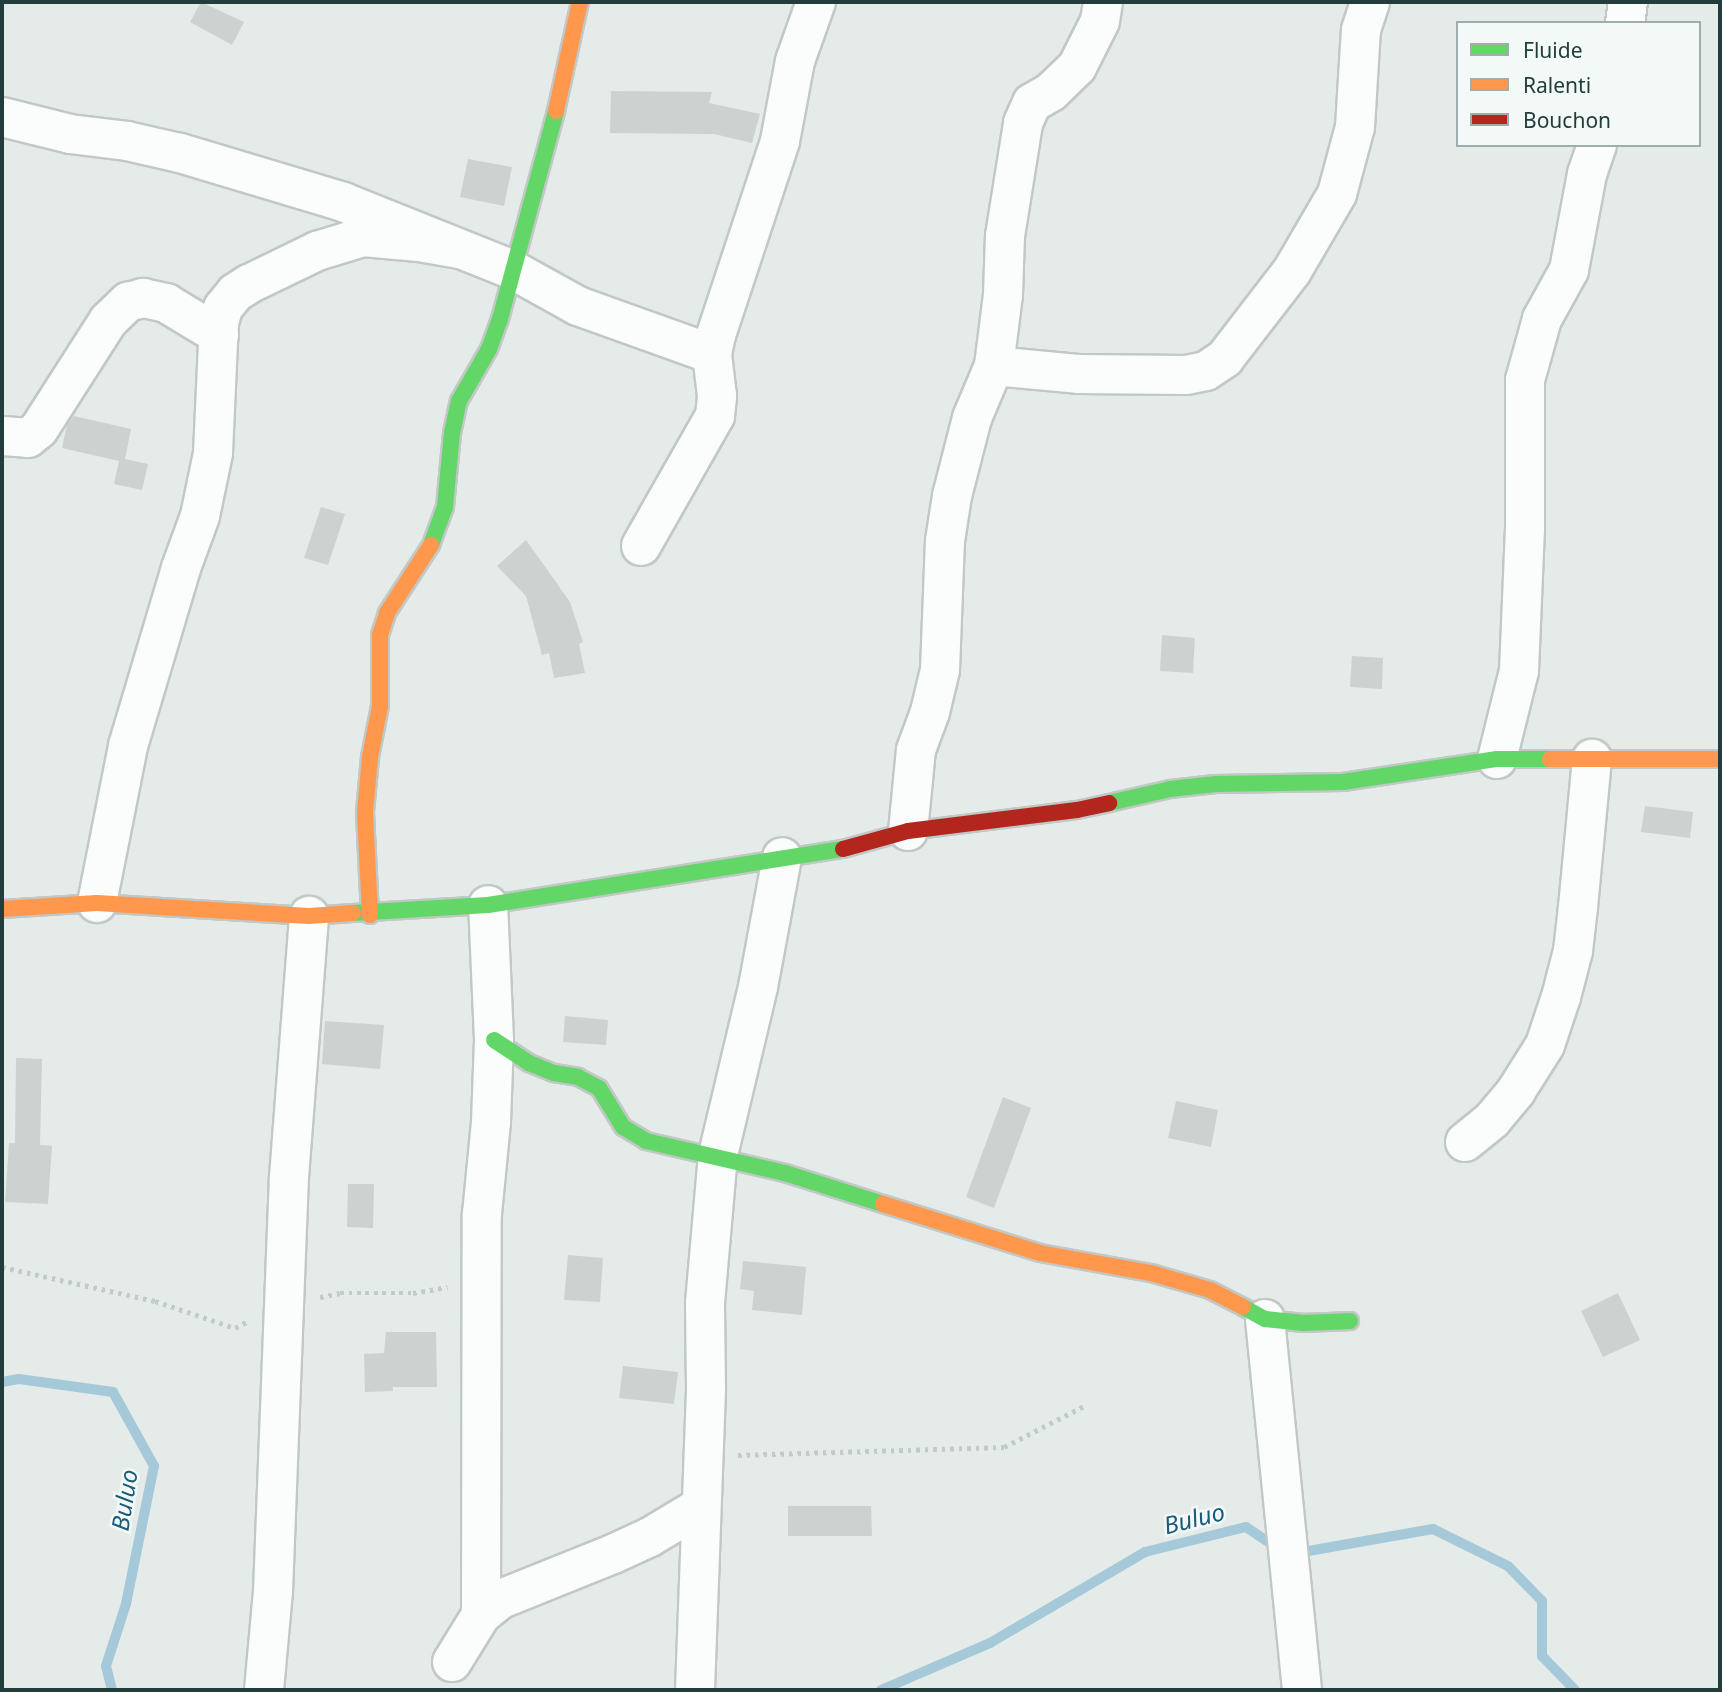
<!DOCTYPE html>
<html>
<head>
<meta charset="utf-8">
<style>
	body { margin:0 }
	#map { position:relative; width:1722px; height:1692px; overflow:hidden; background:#e5ebe9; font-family:"Noto Sans",sans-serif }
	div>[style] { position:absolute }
	.stream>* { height:10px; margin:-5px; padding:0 5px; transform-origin:5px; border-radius:5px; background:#a5c9d9 }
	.building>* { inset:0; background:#ccd2d0 }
	.path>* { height:4.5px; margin-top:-2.25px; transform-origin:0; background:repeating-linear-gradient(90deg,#c1cbc9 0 3.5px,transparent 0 8.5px) }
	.roads { filter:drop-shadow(2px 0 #c2c8c6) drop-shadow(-2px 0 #c2c8c6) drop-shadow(0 2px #c2c8c6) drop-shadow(0 -2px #c2c8c6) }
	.street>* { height:38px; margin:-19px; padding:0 19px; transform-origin:19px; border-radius:19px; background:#fbfcfc }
	.fast>* { height:16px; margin:-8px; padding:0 8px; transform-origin:8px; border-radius:8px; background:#63d668 }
	.slow>* { height:16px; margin:-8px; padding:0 8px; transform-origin:8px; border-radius:8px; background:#ff974d }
	.jam>* { height:16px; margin:-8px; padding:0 8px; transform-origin:8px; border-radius:8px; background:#b3261e }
	span { translate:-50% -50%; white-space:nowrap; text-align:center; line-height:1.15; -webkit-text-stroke:5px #f3f9f7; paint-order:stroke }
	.water-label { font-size:24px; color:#1b5b7b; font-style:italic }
	.frame { position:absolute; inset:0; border:4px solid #223e3c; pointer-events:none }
	.legend { position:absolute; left:1456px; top:21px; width:245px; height:126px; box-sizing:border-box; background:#f3f9f7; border:2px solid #9faeac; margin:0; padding:9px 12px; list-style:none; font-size:21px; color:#223e3c }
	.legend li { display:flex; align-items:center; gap:14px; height:35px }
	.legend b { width:35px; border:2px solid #9faeac }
</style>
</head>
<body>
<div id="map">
	<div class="stream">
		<i style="left:2px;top:1382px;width:17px;rotate:-10deg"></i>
		<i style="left:19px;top:1379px;width:95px;rotate:7.9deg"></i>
		<i style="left:113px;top:1392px;width:85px;rotate:61deg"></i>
		<i style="left:154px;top:1466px;width:141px;rotate:101.5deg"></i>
		<i style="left:126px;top:1604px;width:65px;rotate:107.9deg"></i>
		<i style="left:106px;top:1666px;width:25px;rotate:76deg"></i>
		<i style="left:1297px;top:1553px;width:138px;rotate:-10deg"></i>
		<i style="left:1433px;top:1529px;width:84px;rotate:26.3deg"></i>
		<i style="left:1508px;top:1566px;width:49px;rotate:45.8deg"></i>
		<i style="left:1542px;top:1601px;width:55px;rotate:90deg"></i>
		<i style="left:1542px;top:1656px;width:47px;rotate:45.9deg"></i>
		<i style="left:881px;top:1690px;width:119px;rotate:-23.3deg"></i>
		<i style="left:990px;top:1643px;width:180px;rotate:-30.4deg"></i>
		<i style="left:1145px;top:1552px;width:104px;rotate:-13.9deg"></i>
		<i style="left:1246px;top:1527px;width:37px;rotate:34deg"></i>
	</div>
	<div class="building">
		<i style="clip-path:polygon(201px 2px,244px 22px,232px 45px,190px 22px)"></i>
		<i style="clip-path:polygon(611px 91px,712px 92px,709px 103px,760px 114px,752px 143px,714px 134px,610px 133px)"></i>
		<i style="clip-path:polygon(468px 159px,512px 167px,504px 206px,460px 197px)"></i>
		<i style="clip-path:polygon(74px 416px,131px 429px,125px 459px,148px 464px,142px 490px,114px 484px,119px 461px,62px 448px,67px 425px)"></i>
		<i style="clip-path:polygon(321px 507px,345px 514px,328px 565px,304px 558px)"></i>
		<i style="clip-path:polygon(526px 540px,570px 602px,583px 642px,579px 644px,585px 673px,554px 678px,549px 653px,542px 655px,526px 596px,497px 566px)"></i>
		<i style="clip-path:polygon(1162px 635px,1195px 638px,1193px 673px,1160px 671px)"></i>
		<i style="clip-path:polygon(1352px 656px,1383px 658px,1382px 689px,1350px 687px)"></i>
		<i style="clip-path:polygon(1645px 806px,1693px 812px,1690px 838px,1641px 832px)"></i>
		<i style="clip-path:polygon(565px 1016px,608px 1020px,606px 1045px,563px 1042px)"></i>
		<i style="clip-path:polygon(325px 1021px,384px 1025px,380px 1069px,322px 1064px)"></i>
		<i style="clip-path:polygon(16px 1058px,42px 1059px,40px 1145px,52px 1146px,48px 1204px,5px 1202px,9px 1143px,15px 1143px)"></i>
		<i style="clip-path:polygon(1003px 1097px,1031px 1108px,994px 1208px,966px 1197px)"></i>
		<i style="clip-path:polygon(1176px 1101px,1218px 1110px,1211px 1147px,1168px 1138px)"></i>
		<i style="clip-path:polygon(348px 1184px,374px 1184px,373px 1228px,347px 1227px)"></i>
		<i style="clip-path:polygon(568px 1255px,603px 1258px,600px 1302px,564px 1300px)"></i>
		<i style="clip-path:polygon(743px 1261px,806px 1267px,802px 1315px,752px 1310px,754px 1291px,740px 1289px)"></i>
		<i style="clip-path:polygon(1618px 1293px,1640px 1340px,1603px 1357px,1581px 1311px)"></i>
		<i style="clip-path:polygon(386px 1332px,436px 1332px,437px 1387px,393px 1387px,393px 1391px,365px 1392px,364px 1354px,384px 1353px)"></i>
		<i style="clip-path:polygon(623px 1366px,678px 1372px,674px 1404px,619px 1398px)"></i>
		<i style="clip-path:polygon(788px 1506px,871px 1506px,872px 1536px,788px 1536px)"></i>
	</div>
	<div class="path">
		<i style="left:2px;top:1267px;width:157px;rotate:12.5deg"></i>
		<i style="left:155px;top:1301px;width:84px;rotate:18.6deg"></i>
		<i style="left:235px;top:1328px;width:17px;rotate:-28deg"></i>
		<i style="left:320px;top:1297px;width:20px;rotate:-11deg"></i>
		<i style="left:340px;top:1293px;width:73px"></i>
		<i style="left:413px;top:1293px;width:35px;rotate:-10deg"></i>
		<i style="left:738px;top:1455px;width:266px;rotate:-1.7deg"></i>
		<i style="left:1004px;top:1447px;width:90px;rotate:-27.1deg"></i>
	</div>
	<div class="roads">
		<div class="street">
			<i style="left:1625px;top:23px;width:21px;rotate:-82deg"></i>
			<i style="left:2px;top:117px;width:70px;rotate:14deg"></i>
			<i style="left:70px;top:134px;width:57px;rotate:7deg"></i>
			<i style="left:127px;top:141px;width:54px;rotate:12.8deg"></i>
			<i style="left:180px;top:153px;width:170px;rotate:16.7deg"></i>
			<i style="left:343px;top:202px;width:183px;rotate:21.8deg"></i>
			<i style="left:513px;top:270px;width:74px;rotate:29deg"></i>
			<i style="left:578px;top:306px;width:142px;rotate:19.7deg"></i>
			<i style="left:994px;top:366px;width:84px;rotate:5.4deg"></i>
			<i style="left:1078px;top:374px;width:108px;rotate:0.5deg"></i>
			<i style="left:1186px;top:375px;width:20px;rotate:-11deg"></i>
			<i style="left:1206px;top:371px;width:23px;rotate:-34deg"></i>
			<i style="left:1225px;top:358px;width:110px;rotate:-52.4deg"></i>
			<i style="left:1292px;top:271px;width:89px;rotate:-59.7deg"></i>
			<i style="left:1337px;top:194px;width:69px;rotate:-75deg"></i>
			<i style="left:1355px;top:127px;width:97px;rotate:-86.5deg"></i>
			<i style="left:1361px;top:30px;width:29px;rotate:-72deg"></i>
			<i style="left:2px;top:436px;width:26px;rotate:4deg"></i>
			<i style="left:28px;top:438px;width:14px;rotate:-39deg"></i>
			<i style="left:39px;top:429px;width:128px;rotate:-57.4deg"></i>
			<i style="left:108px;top:321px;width:28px;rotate:-44deg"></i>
			<i style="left:128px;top:302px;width:16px;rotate:-15deg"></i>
			<i style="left:143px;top:298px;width:24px;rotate:12deg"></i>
			<i style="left:166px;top:303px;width:62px;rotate:31.1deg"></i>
			<i style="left:641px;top:546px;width:150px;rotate:-60.4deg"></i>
			<i style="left:715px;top:416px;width:20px;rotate:-84deg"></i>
			<i style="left:717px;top:396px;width:42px;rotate:-96.8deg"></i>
			<i style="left:712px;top:354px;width:19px;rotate:-78deg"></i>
			<i style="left:716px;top:335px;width:204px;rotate:-71.7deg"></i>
			<i style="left:780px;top:141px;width:81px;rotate:-79.4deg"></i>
			<i style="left:795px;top:61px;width:63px;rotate:-70.4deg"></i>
			<i style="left:1497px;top:759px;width:91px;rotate:-76deg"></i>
			<i style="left:1519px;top:671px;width:141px;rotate:-87.6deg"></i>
			<i style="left:1525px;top:530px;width:150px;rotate:-90deg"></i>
			<i style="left:1525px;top:380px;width:63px;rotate:-74.4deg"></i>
			<i style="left:1542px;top:319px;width:56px;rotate:-61.1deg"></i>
			<i style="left:1569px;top:270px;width:98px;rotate:-79.4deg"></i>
			<i style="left:1587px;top:174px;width:31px;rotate:-71deg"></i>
			<i style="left:908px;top:831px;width:81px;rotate:-84.4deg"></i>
			<i style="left:916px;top:750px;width:40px;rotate:-69.8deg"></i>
			<i style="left:930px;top:712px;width:43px;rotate:-76.6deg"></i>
			<i style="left:940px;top:670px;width:129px;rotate:-87.8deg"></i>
			<i style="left:945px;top:541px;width:46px;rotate:-81.2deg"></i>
			<i style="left:952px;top:496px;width:81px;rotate:-75.6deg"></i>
			<i style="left:972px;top:418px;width:56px;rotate:-67.1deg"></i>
			<i style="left:994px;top:366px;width:72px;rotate:-82.8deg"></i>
			<i style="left:1003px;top:295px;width:59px;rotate:-88.1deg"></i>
			<i style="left:1005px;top:236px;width:114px;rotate:-80.9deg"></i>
			<i style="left:1023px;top:123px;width:22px;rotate:-66deg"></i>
			<i style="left:1032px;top:103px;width:22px;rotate:-30deg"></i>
			<i style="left:1051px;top:92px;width:36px;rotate:-44deg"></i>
			<i style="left:1077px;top:67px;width:51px;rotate:-63.4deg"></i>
			<i style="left:1100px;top:21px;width:19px;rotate:-81deg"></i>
			<i style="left:97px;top:903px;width:160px;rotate:-78.8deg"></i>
			<i style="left:128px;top:746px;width:186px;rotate:-73.4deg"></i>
			<i style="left:181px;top:568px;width:55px;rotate:-69.9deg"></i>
			<i style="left:200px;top:516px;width:64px;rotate:-78.3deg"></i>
			<i style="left:213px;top:453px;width:130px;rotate:-87.4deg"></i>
			<i style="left:219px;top:323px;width:16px;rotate:-75deg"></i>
			<i style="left:223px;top:308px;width:19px;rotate:-51deg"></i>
			<i style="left:235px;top:293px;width:17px;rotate:-33deg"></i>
			<i style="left:249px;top:284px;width:76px;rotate:-25.9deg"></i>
			<i style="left:317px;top:251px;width:48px;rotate:-16.9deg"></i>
			<i style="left:363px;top:237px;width:56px;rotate:5.1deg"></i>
			<i style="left:419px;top:242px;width:41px;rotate:9.9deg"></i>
			<i style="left:1465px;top:1142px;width:35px;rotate:-39deg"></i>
			<i style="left:1492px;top:1120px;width:38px;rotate:-50deg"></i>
			<i style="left:1516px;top:1091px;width:54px;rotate:-57.8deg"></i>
			<i style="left:1545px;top:1045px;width:51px;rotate:-71.6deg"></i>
			<i style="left:1561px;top:997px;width:48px;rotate:-75.4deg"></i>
			<i style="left:1573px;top:951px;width:44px;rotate:-83.5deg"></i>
			<i style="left:1578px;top:907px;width:149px;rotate:-84.6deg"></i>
			<i style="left:1265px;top:1319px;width:373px;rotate:84.3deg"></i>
			<i style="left:481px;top:1615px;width:401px;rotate:-89.9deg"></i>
			<i style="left:482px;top:1214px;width:92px;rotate:-84.4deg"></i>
			<i style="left:491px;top:1122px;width:82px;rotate:-87.9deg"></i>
			<i style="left:494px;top:1040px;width:135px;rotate:-92.5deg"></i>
			<i style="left:452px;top:1662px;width:55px;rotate:-58.3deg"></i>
			<i style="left:481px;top:1615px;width:26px;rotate:-39deg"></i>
			<i style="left:501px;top:1599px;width:121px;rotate:-21.9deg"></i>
			<i style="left:613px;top:1554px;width:41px;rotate:-24.7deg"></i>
			<i style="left:650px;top:1537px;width:58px;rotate:-31deg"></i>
			<i style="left:264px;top:1690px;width:98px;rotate:-84.8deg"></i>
			<i style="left:273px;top:1592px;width:415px;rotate:-87.8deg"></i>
			<i style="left:289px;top:1177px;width:262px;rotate:-85.6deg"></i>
			<i style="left:695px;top:1690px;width:302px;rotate:-87.9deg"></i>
			<i style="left:706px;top:1388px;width:85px;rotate:-90.7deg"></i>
			<i style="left:705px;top:1303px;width:149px;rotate:-85deg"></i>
			<i style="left:718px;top:1155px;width:173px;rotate:-76.6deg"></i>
			<i style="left:758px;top:987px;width:132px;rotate:-79.5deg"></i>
		</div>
		<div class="fast">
			<i style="left:431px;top:545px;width:40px;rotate:-69.8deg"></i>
			<i style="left:445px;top:507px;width:74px;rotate:-84.6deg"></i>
			<i style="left:452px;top:433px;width:33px;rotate:-78deg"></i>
			<i style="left:459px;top:401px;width:60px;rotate:-60deg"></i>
			<i style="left:489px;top:349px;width:32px;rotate:-70deg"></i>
			<i style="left:500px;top:319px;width:215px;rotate:-74.9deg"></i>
			<i style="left:1109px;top:803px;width:63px;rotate:-12.9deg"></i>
			<i style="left:1170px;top:789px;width:46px;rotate:-6.2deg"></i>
			<i style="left:1216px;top:784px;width:127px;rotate:-0.9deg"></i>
			<i style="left:1343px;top:782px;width:156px;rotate:-8.5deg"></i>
			<i style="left:1497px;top:759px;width:53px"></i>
			<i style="left:353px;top:913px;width:135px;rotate:-3.4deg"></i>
			<i style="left:488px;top:905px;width:359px;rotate:-9deg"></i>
			<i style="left:494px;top:1040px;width:42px;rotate:33.3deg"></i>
			<i style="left:529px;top:1063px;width:27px;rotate:22deg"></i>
			<i style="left:554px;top:1073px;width:24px;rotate:9deg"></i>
			<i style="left:578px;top:1077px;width:24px;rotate:28deg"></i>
			<i style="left:599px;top:1088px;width:46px;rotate:58.4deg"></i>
			<i style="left:623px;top:1127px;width:27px;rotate:31deg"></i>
			<i style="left:646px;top:1141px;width:143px;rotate:13deg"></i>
			<i style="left:785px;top:1173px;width:103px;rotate:17.6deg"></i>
			<i style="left:1243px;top:1307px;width:25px;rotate:29deg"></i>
			<i style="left:1265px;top:1319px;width:39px;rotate:6deg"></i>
			<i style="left:1304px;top:1323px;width:46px;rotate:-2.5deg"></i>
		</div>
		<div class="slow">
			<i style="left:556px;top:111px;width:112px;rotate:-77.6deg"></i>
			<i style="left:1550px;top:759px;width:170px"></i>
			<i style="left:2px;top:909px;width:95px;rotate:-3.6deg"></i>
			<i style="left:97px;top:903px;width:212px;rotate:3.5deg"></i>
			<i style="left:309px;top:916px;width:44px;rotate:-3.9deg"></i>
			<i style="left:370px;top:915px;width:103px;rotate:-92.8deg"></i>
			<i style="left:365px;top:812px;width:55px;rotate:-84.8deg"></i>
			<i style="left:370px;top:757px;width:52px;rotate:-78.9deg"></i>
			<i style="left:380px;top:706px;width:71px;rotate:-90deg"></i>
			<i style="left:380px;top:635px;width:23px;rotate:-72deg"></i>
			<i style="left:387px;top:613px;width:81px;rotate:-57.1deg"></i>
			<i style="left:883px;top:1204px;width:164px;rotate:17.3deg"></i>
			<i style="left:1040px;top:1253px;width:113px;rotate:10.2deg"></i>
			<i style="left:1151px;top:1273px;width:61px;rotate:16.1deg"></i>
			<i style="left:1210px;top:1290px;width:37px;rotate:27deg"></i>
		</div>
		<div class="jam">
			<i style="left:843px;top:849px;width:67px;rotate:-15.5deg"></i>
			<i style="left:908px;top:831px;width:170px;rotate:-7.1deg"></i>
			<i style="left:1077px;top:810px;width:33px;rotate:-12deg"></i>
		</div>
	</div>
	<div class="water-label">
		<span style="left:124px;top:1500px;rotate:-81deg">Buluo</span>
		<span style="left:1194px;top:1518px;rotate:-14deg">Buluo</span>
	</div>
	<div class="frame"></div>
	<ul class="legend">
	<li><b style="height:9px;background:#63d668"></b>Fluide</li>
	<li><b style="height:9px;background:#ff974d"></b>Ralenti</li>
	<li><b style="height:9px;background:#b3261e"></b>Bouchon</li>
	</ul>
</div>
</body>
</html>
